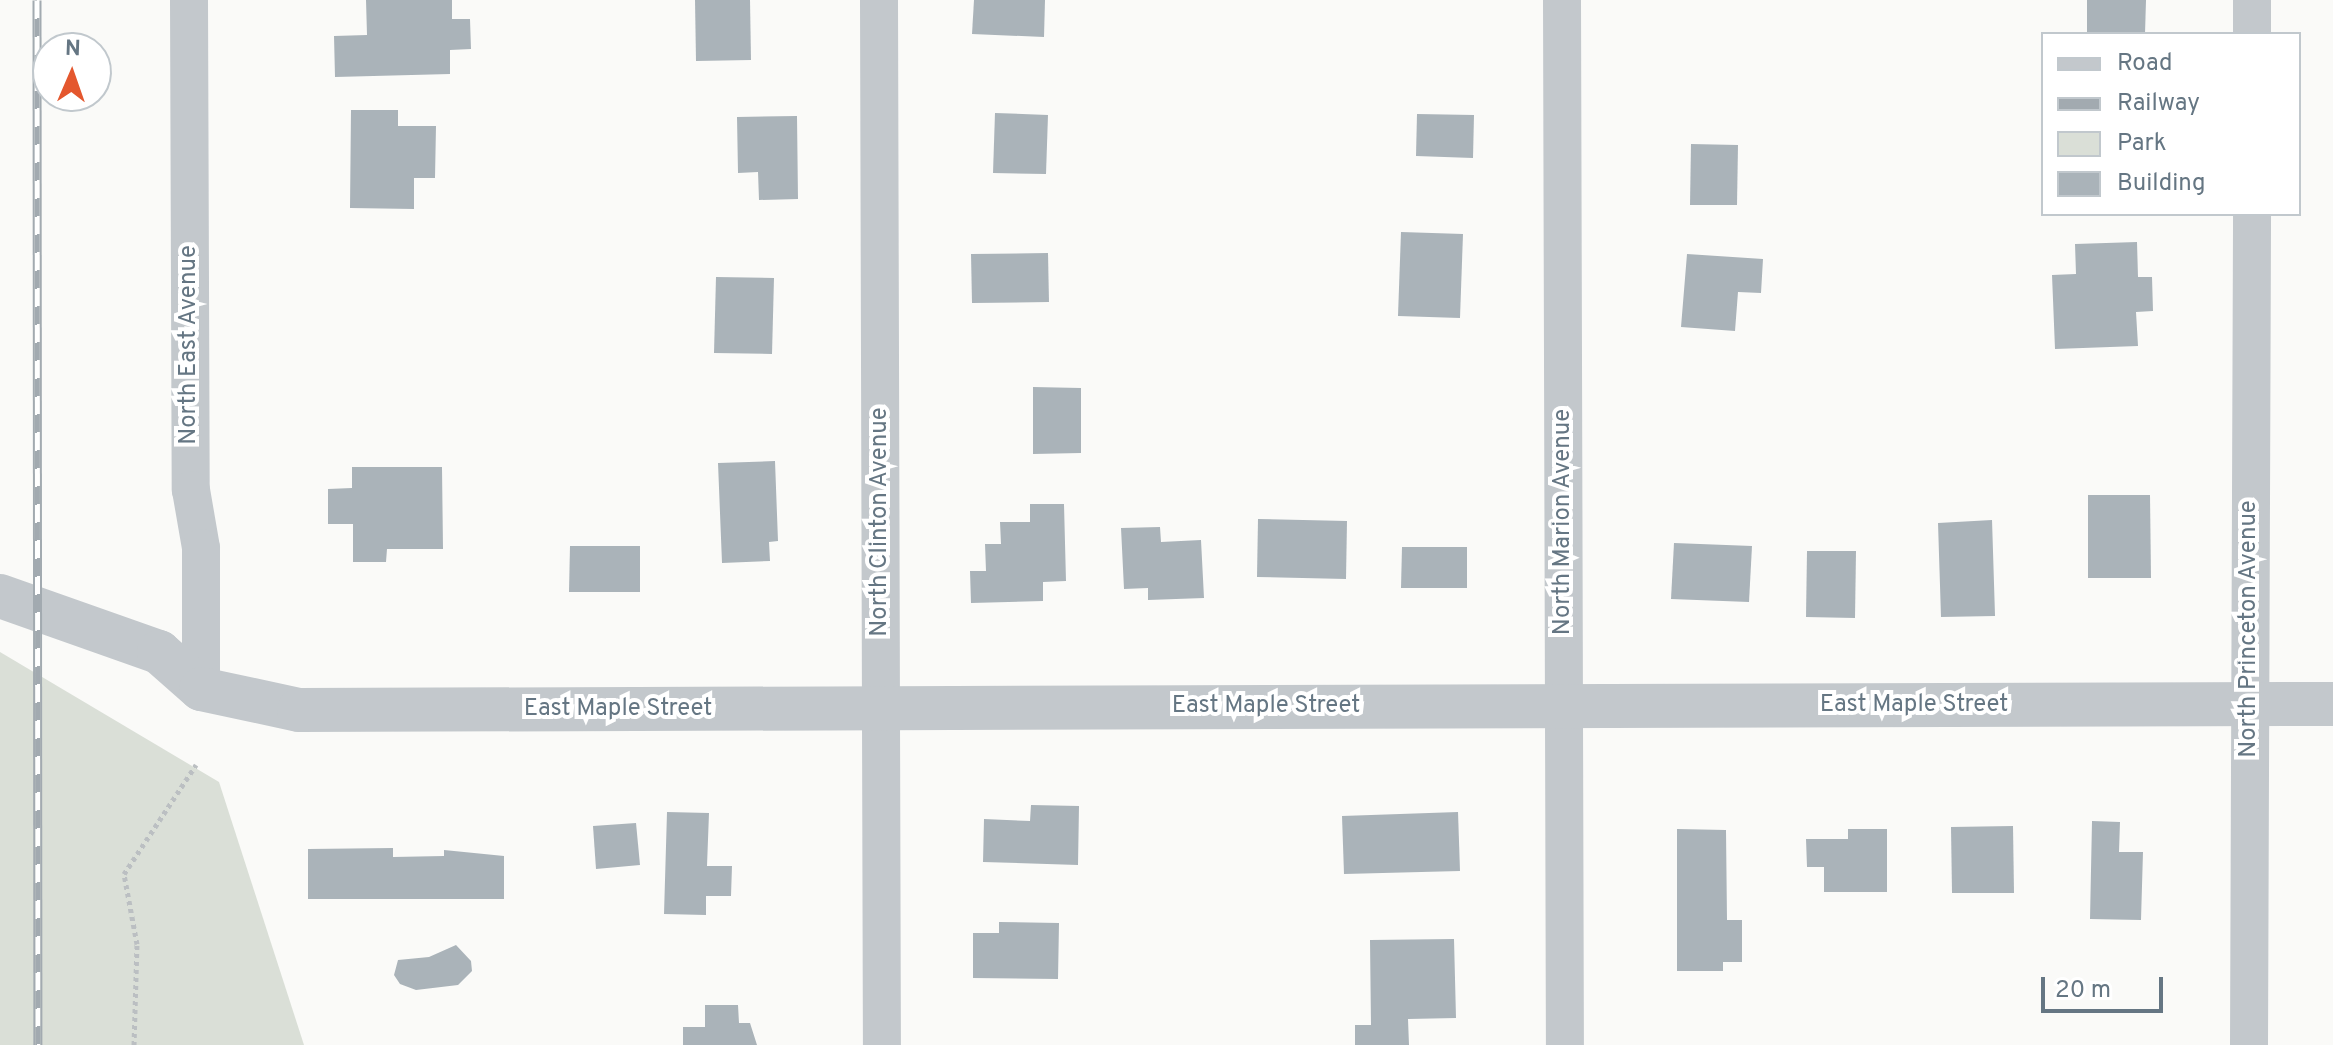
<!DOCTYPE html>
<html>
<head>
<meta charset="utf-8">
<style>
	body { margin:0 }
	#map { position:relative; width:2333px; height:1045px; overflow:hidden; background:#fafaf8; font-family:Overpass,sans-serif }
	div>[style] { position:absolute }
	.green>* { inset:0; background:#dadfd7 }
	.building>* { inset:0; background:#aab3b9 }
	.path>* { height:5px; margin-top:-2.5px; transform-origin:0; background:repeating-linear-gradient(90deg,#bbbfc2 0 4px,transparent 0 8px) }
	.minor>* { height:38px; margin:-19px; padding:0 19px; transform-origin:19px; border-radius:19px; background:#c3c8cc }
	.tertiary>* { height:44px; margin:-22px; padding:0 22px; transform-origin:22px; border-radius:22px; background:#c3c8cc }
	.rail>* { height:9px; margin-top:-4.5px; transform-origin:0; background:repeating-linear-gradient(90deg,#fff 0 18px,#a2aab0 0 36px); box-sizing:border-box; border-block:2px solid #a2aab0 }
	span { translate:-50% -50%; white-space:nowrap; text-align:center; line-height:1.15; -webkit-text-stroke:8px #fff; paint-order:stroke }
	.street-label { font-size:24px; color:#657683 }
	.legend { position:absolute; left:2041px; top:32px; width:260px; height:184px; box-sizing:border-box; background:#fff; border:2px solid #c1c8cd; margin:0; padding:10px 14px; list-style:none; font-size:24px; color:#657683 }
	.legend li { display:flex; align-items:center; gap:16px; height:40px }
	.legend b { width:40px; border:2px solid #c1c8cd }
	.north { position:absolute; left:32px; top:32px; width:80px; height:80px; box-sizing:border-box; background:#fff; border:2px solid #c1c8cd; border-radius:50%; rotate:2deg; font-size:22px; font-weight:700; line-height:32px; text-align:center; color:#657683 }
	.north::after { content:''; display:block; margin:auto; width:28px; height:36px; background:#e4572e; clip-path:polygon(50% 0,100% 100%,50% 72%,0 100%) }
	.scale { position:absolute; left:2041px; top:977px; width:122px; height:36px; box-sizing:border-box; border:4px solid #657683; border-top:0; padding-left:10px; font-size:24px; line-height:28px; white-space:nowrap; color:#657683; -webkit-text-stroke:6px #fff; paint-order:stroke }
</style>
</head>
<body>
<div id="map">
	<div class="green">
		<i style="clip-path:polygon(0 652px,219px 782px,304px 1045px,0 1045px)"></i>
	</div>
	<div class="building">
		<i style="clip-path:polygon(366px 0,452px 0,452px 19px,470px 19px,471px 49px,450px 50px,450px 74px,335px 77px,334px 36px,367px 35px)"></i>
		<i style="clip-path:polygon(695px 0,750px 0,751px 60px,696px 61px)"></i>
		<i style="clip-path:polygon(974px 0,1045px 0,1044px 37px,972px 34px)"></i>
		<i style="clip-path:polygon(2087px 0,2146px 0,2145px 34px,2087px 34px)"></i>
		<i style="clip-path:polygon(351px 110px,398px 110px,398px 126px,436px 126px,435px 178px,414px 178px,414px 209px,350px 208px)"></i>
		<i style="clip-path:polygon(995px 113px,1048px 115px,1046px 174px,993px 173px)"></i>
		<i style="clip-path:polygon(1417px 114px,1474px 115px,1473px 158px,1416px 156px)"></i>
		<i style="clip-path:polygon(797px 116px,798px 199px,759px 200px,758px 172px,738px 173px,737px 117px)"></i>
		<i style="clip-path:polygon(1691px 144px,1738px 145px,1737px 205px,1690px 205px)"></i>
		<i style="clip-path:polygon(1401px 232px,1463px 234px,1460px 318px,1398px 316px)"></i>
		<i style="clip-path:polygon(2137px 242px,2138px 277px,2152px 277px,2153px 311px,2136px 312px,2138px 346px,2055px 349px,2052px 275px,2076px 274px,2075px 244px)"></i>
		<i style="clip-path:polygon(1048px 253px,1049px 302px,972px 303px,971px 254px)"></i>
		<i style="clip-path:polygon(1687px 254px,1763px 259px,1761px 293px,1738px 292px,1735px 331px,1681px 327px)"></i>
		<i style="clip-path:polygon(716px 277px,774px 278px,772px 354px,714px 353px)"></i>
		<i style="clip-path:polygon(1033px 387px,1081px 388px,1081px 453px,1033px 454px)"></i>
		<i style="clip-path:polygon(775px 461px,778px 541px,769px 542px,770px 561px,722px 563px,718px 463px)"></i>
		<i style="clip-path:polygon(352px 467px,442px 467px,443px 549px,387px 549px,386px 562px,353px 562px,353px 524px,328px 524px,328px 489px,352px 488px)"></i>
		<i style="clip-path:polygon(2088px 495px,2150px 495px,2151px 578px,2088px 578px)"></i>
		<i style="clip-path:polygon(1030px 504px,1064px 504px,1066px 581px,1043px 582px,1043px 601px,971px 603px,970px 571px,986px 571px,985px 544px,1001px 544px,1000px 522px,1030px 522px)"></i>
		<i style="clip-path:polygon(1258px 519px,1347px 521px,1346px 579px,1257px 577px)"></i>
		<i style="clip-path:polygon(1992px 520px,1995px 616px,1941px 617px,1938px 523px)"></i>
		<i style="clip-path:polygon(1160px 527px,1161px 542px,1201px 540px,1204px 598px,1148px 600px,1148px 588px,1124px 589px,1121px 528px)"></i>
		<i style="clip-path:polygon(1674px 543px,1752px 546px,1749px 602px,1671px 599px)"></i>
		<i style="clip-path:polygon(570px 546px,640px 546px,640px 592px,569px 592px)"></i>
		<i style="clip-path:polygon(1402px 547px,1467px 547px,1467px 588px,1401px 588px)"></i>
		<i style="clip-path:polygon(1807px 551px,1856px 551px,1855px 618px,1806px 617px)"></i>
		<i style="clip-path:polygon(1031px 805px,1079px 806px,1078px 865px,983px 862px,984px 819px,1030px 821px)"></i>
		<i style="clip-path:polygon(667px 812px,709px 813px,707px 866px,732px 866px,731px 896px,706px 896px,706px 915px,664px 914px)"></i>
		<i style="clip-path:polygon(1458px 812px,1460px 871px,1344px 874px,1342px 816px)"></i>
		<i style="clip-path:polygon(2092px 821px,2120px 822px,2119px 852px,2143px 852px,2141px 920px,2090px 919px)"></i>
		<i style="clip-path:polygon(636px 823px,640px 865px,596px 869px,593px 826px)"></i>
		<i style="clip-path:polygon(2013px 826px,2014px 893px,1952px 893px,1951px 827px)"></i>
		<i style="clip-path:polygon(1677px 829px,1726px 830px,1727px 920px,1742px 920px,1742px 962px,1723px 962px,1723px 971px,1677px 971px)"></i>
		<i style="clip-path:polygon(1848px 829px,1887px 829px,1887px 892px,1824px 892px,1824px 867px,1807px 867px,1806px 839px,1848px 839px)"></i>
		<i style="clip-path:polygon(393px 848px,393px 857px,444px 856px,444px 850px,504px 856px,504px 899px,308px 899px,308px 849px)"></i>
		<i style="clip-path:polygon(999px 922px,1059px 923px,1058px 979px,973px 978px,973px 933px,999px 933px)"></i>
		<i style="clip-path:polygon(1454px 939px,1456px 1018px,1408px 1019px,1409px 1045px,1355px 1045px,1355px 1025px,1371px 1025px,1370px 940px)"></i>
		<i style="clip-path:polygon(456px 945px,471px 961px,472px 971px,458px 985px,416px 990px,400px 984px,394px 975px,398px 960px,429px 957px)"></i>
		<i style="clip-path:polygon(705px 1005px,738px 1005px,739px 1023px,750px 1023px,757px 1045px,683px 1045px,683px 1027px,705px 1027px)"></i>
	</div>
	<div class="path">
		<i style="left:134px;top:1045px;width:101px;rotate:-88.3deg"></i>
		<i style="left:137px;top:944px;width:71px;rotate:-100.5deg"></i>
		<i style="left:124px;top:874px;width:131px;rotate:-56.6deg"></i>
	</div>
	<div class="minor">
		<i style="left:189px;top:0;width:490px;rotate:89.8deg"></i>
		<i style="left:191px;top:490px;width:59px;rotate:80.2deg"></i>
		<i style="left:201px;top:548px;width:141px;rotate:90deg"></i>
		<i style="left:879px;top:0;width:1045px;rotate:89.84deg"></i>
		<i style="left:1562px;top:0;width:1045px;rotate:89.84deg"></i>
		<i style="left:2252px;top:34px;width:34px;rotate:-90deg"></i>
		<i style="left:2249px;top:1045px;width:831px;rotate:-89.79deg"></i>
	</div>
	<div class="tertiary">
		<i style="left:0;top:596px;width:169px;rotate:19.4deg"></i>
		<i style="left:159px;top:652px;width:56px;rotate:41.4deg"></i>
		<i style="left:201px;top:689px;width:100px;rotate:12.1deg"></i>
		<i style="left:299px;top:710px;width:2034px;rotate:-0.17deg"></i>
	</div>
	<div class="rail">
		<i style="left:37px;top:0;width:1045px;rotate:89.95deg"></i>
	</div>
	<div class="street-label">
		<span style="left:190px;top:345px;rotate:-90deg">North East Avenue</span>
		<span style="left:881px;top:522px;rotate:-90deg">North Clinton Avenue</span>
		<span style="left:1564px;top:522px;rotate:-90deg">North Marion Avenue</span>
		<span style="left:2250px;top:629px;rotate:-90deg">North Princeton Avenue</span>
		<span style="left:1914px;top:706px">East Maple Street</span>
		<span style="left:1266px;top:707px">East Maple Street</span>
		<span style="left:618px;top:710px">East Maple Street</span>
	</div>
	<ul class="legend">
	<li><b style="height:10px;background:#c3c8cc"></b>Road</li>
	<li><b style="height:10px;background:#a2aab0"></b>Railway</li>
	<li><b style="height:22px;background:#dadfd7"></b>Park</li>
	<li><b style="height:22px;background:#aab3b9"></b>Building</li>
	</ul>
	<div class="north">N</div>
	<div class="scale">20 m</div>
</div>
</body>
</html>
